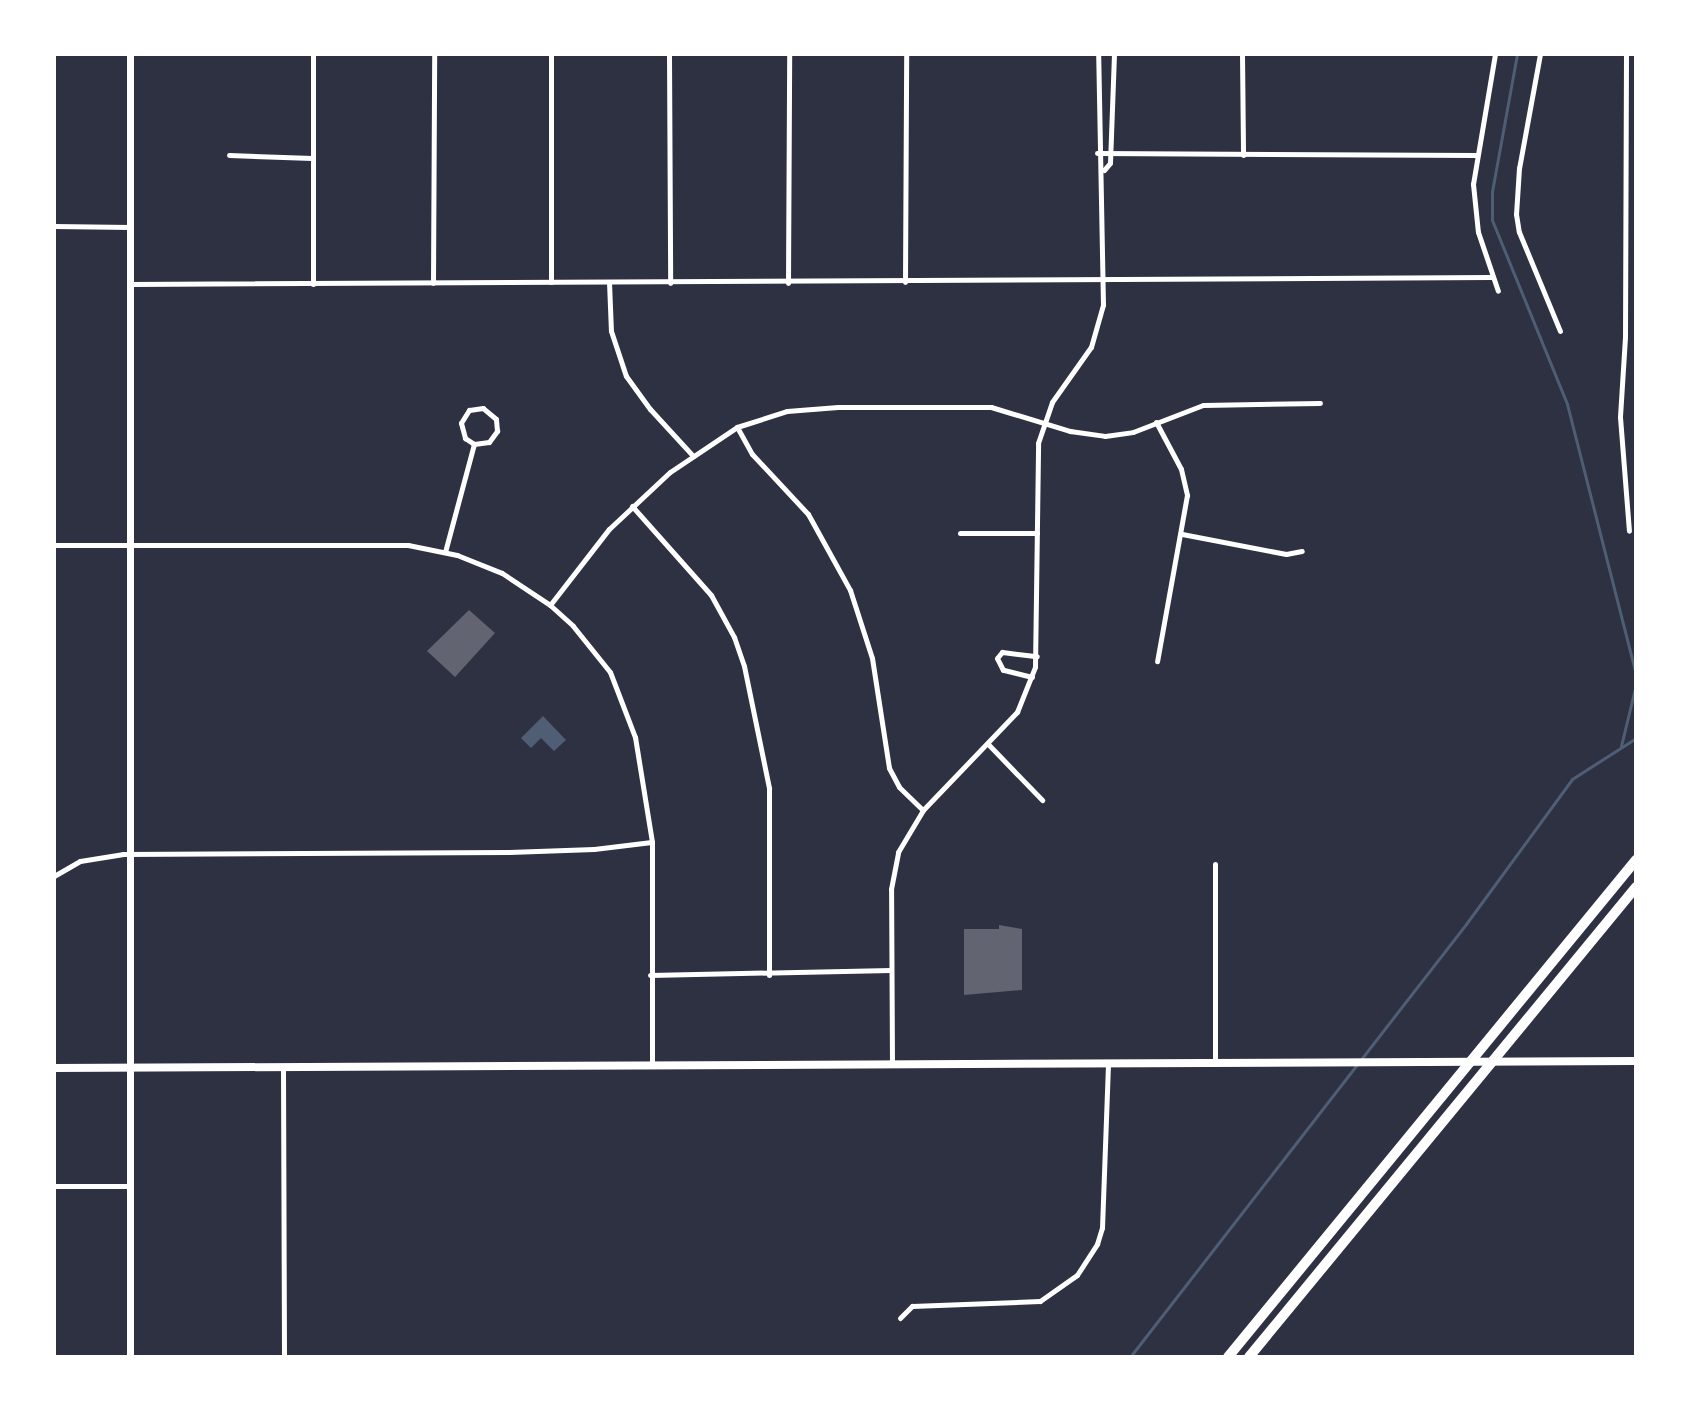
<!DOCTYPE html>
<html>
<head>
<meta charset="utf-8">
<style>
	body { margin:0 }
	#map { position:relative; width:1690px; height:1411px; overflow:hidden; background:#2d3142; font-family:"Titillium Web",sans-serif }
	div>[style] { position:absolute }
	.water>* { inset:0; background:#4f5d75 }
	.stream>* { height:3px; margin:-1.5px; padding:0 1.5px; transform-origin:1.5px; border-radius:1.5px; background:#4f5d75 }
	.building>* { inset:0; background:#626471 }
	.minor>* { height:5px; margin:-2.5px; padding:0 2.5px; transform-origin:2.5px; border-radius:2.5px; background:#fff }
	.tertiary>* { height:7px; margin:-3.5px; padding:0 3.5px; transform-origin:3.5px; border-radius:3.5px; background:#fff }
	.secondary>* { height:8px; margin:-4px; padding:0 4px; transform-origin:4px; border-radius:4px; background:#fff }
	.motorway>* { height:10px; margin:-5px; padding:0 5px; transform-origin:5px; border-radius:5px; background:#fff }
	span { translate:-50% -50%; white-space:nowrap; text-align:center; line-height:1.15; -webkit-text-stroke:8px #fff; paint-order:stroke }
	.frame { position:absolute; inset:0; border:56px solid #fff; pointer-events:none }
</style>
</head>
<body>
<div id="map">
	<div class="water">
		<i style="clip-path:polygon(543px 716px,566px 740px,554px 751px,541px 738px,531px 748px,521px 738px)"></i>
	</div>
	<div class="stream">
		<i style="left:1517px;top:54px;width:140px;rotate:100.3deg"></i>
		<i style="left:1492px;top:192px;width:28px;rotate:90deg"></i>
		<i style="left:1492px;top:220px;width:199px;rotate:67.8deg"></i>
		<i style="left:1567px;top:404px;width:280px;rotate:75.7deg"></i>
		<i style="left:1621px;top:746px;width:64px;rotate:-76.4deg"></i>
		<i style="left:1130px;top:1357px;width:548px;rotate:-52.19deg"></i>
		<i style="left:1466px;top:924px;width:180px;rotate:-53.8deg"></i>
		<i style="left:1572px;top:779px;width:76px;rotate:-32.6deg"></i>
	</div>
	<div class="building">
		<i style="clip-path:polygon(469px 610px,495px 633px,455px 677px,427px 651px)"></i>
		<i style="clip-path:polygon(999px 925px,1022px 929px,1022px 990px,964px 995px,964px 929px,999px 929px)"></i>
	</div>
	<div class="minor">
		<i style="left:669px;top:54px;width:229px;rotate:89.7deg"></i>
		<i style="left:1242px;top:54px;width:101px;rotate:89.4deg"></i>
		<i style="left:1495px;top:54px;width:132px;rotate:99.6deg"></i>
		<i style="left:1473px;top:184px;width:48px;rotate:84.1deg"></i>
		<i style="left:1478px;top:232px;width:62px;rotate:71.3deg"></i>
		<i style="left:1540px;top:54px;width:116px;rotate:100.4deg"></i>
		<i style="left:1519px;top:168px;width:46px;rotate:93.7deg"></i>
		<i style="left:1516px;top:214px;width:18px;rotate:81deg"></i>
		<i style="left:1519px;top:232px;width:107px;rotate:67.5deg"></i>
		<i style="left:1626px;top:54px;width:283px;rotate:90.2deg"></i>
		<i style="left:1625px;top:337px;width:80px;rotate:93.6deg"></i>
		<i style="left:1620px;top:417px;width:114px;rotate:85.5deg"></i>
		<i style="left:1097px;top:153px;width:380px;rotate:0.3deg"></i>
		<i style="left:229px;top:155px;width:83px;rotate:2.1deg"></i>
		<i style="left:1104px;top:170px;width:9px;rotate:-49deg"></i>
		<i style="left:1110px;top:163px;width:109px;rotate:-87.9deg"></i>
		<i style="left:54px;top:226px;width:76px;rotate:0.8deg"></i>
		<i style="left:551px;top:282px;width:228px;rotate:-90deg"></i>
		<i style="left:609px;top:282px;width:49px;rotate:87.7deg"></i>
		<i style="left:611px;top:331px;width:47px;rotate:71.6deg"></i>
		<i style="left:626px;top:376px;width:41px;rotate:54deg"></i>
		<i style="left:650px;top:409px;width:64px;rotate:47.5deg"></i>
		<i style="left:905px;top:282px;width:228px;rotate:-89.7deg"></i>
		<i style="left:433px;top:283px;width:229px;rotate:-89.7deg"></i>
		<i style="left:788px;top:283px;width:229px;rotate:-89.7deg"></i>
		<i style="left:130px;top:284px;width:1362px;rotate:-0.29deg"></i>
		<i style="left:313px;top:284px;width:230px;rotate:-90deg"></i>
		<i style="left:1156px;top:422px;width:53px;rotate:62deg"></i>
		<i style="left:1181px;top:469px;width:27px;rotate:77deg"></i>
		<i style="left:1187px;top:495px;width:169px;rotate:100.2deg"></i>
		<i style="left:737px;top:427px;width:31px;rotate:61deg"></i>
		<i style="left:752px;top:454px;width:82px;rotate:47deg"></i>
		<i style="left:808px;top:514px;width:87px;rotate:61.1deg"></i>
		<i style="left:850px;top:590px;width:71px;rotate:72.1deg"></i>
		<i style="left:872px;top:658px;width:111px;rotate:81.2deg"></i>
		<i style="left:889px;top:768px;width:21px;rotate:62deg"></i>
		<i style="left:899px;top:787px;width:33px;rotate:44deg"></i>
		<i style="left:632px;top:506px;width:119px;rotate:48.4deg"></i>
		<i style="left:711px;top:595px;width:48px;rotate:61.3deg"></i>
		<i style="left:734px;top:637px;width:31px;rotate:71deg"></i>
		<i style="left:744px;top:666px;width:125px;rotate:78.4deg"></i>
		<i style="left:769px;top:788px;width:187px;rotate:90deg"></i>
		<i style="left:960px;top:533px;width:77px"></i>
		<i style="left:1182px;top:534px;width:106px;rotate:10.9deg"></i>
		<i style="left:1286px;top:554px;width:16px;rotate:-11deg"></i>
		<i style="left:54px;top:545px;width:354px"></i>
		<i style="left:408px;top:545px;width:50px;rotate:11.5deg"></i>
		<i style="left:457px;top:555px;width:48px;rotate:21.8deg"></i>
		<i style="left:502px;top:573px;width:58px;rotate:33.7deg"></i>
		<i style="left:550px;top:605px;width:31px;rotate:42deg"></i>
		<i style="left:573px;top:626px;width:59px;rotate:51.2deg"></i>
		<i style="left:610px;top:672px;width:70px;rotate:69deg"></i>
		<i style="left:635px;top:737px;width:106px;rotate:80.8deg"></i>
		<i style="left:652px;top:842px;width:223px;rotate:90deg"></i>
		<i style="left:445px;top:552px;width:112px;rotate:-75deg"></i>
		<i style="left:474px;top:444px;width:15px;rotate:-8deg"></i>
		<i style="left:489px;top:442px;width:14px;rotate:-54deg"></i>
		<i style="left:497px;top:431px;width:12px;rotate:-95deg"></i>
		<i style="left:496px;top:419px;width:17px;rotate:-140deg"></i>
		<i style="left:483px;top:408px;width:14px;rotate:172deg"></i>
		<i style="left:469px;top:410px;width:15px;rotate:122deg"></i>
		<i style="left:461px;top:423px;width:16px;rotate:75deg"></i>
		<i style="left:465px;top:438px;width:11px;rotate:34deg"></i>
		<i style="left:550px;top:605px;width:96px;rotate:-52.2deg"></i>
		<i style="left:609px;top:529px;width:83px;rotate:-43.1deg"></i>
		<i style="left:670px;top:472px;width:81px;rotate:-33.9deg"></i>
		<i style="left:737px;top:427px;width:52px;rotate:-17.7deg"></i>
		<i style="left:787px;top:411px;width:51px;rotate:-4.5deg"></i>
		<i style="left:838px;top:407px;width:153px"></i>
		<i style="left:991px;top:407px;width:83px;rotate:16.9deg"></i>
		<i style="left:1070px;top:431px;width:35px;rotate:8deg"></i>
		<i style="left:1105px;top:436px;width:28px;rotate:-8deg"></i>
		<i style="left:1133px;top:432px;width:75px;rotate:-21.1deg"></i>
		<i style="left:1203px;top:405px;width:117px;rotate:-1deg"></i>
		<i style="left:1032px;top:677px;width:30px;rotate:-166deg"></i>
		<i style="left:1003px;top:670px;width:13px;rotate:-117deg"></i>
		<i style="left:997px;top:658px;width:8px;rotate:-50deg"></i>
		<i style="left:1002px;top:652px;width:35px;rotate:7deg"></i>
		<i style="left:988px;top:744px;width:78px;rotate:46deg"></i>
		<i style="left:1215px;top:864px;width:199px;rotate:90deg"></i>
		<i style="left:54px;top:876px;width:30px;rotate:-30deg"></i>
		<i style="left:80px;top:861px;width:44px;rotate:-9.2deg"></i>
		<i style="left:123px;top:854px;width:386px;rotate:-0.3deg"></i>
		<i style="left:509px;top:852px;width:85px;rotate:-2deg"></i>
		<i style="left:594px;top:849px;width:58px;rotate:-6.9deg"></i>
		<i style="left:650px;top:975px;width:241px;rotate:-1.2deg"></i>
		<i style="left:892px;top:1065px;width:176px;rotate:-90.3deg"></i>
		<i style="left:891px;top:889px;width:38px;rotate:-79deg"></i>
		<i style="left:898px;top:852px;width:49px;rotate:-59.2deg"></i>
		<i style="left:923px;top:810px;width:136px;rotate:-46.2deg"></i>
		<i style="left:1017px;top:712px;width:48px;rotate:-68.2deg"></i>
		<i style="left:1035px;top:667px;width:224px;rotate:-89.2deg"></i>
		<i style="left:1038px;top:443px;width:43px;rotate:-71.1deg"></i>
		<i style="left:1052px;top:402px;width:67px;rotate:-54.7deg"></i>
		<i style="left:1091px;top:347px;width:44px;rotate:-74.1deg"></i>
		<i style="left:1103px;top:305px;width:251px;rotate:-91.1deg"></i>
		<i style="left:283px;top:1067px;width:290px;rotate:89.8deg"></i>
		<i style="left:54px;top:1186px;width:76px"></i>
		<i style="left:900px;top:1318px;width:17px;rotate:-45deg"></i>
		<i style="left:912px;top:1306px;width:128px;rotate:-2.2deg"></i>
		<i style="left:1040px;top:1301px;width:45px;rotate:-35.1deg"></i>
		<i style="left:1077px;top:1275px;width:37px;rotate:-57deg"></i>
		<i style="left:1097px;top:1244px;width:17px;rotate:-73deg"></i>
		<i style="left:1102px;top:1228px;width:163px;rotate:-87.9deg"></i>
	</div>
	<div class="tertiary">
		<i style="left:130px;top:1357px;width:1303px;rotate:-90deg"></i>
	</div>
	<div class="secondary">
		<i style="left:54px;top:1068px;width:1582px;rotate:-0.25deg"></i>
	</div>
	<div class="motorway">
		<i style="left:1228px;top:1357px;width:643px;rotate:-50.62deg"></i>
		<i style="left:1249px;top:1357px;width:609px;rotate:-50.53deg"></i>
	</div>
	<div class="frame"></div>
</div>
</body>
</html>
